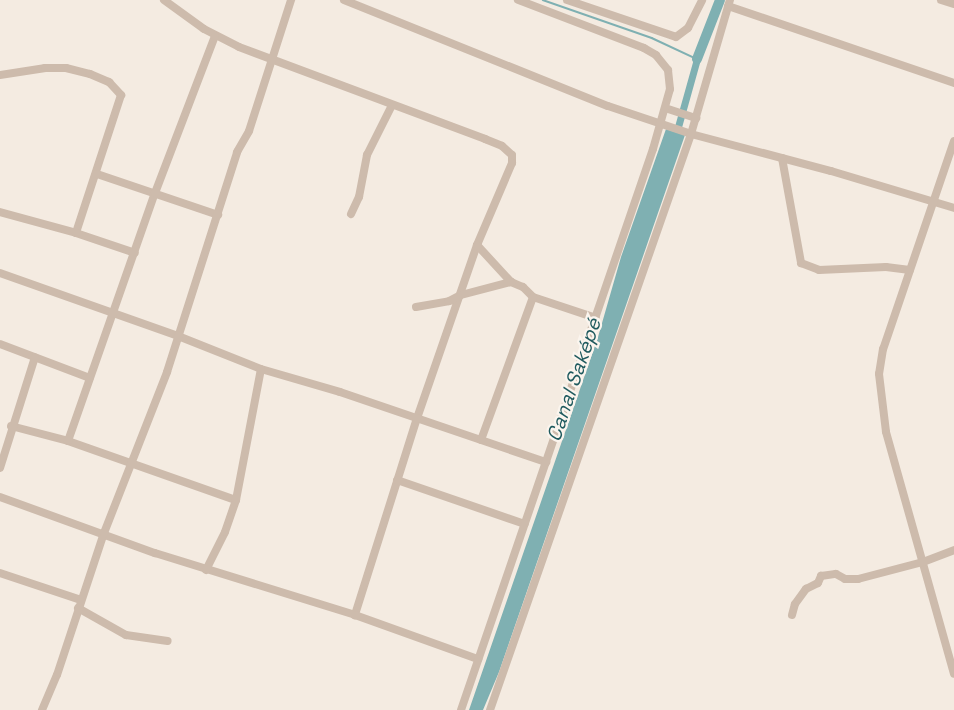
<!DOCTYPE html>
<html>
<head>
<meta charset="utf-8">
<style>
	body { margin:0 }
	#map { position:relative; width:954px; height:710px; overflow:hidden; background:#f4ebe1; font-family:"Space Grotesk",sans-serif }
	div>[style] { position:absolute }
	.water>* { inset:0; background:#7fb0b2 }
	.stream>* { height:1.5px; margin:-0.75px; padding:0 0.75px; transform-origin:0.75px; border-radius:0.75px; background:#7fb0b2 }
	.canal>* { height:7px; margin:-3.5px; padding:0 3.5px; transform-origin:3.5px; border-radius:3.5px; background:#7fb0b2 }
	.river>* { height:10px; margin:-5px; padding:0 5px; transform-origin:5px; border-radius:5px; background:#7fb0b2 }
	.minor>* { height:8px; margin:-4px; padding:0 4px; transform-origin:4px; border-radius:4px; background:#cdbbac }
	span { translate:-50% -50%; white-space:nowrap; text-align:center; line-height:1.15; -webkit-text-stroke:4.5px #fbf5ee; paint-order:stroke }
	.water-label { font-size:20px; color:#1f5a5e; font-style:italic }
</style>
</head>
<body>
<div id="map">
	<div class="water">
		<i style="clip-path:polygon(666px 129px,685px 135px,499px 672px,483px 710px,469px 710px,598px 337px,621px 257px)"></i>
	</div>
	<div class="stream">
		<i style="left:543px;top:0;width:115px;rotate:19.2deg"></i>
		<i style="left:652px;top:38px;width:50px;rotate:25deg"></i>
	</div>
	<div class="canal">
		<i style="left:676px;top:134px;width:78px;rotate:-74.4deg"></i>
	</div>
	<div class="river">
		<i style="left:697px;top:59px;width:63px;rotate:-68.7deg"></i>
	</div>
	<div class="minor">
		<i style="left:164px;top:0;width:49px;rotate:35.9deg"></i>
		<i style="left:204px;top:29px;width:39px;rotate:27deg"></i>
		<i style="left:239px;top:47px;width:263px;rotate:20.5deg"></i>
		<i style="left:485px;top:139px;width:18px;rotate:22deg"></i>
		<i style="left:502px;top:146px;width:13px;rotate:42deg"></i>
		<i style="left:512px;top:155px;width:8px;rotate:90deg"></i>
		<i style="left:512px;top:163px;width:89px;rotate:113.1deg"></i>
		<i style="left:477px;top:245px;width:183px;rotate:109.1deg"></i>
		<i style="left:417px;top:418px;width:207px;rotate:107.5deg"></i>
		<i style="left:344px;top:0;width:284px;rotate:21.9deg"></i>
		<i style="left:608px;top:106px;width:88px;rotate:18.6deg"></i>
		<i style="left:691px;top:134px;width:145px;rotate:14.8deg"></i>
		<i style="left:831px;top:171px;width:128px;rotate:16.7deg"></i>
		<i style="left:567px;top:0;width:115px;rotate:18.7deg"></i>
		<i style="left:676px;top:37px;width:15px;rotate:-37deg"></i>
		<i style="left:688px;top:28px;width:31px;rotate:-63deg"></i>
		<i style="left:941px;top:0;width:14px;rotate:17deg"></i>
		<i style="left:728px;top:6px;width:239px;rotate:18.8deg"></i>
		<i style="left:0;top:75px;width:46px;rotate:-8.8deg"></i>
		<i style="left:45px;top:68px;width:21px"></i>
		<i style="left:66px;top:68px;width:25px;rotate:14deg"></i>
		<i style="left:90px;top:74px;width:21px;rotate:23deg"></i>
		<i style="left:109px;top:82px;width:18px;rotate:47deg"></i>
		<i style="left:121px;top:95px;width:145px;rotate:108.1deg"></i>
		<i style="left:665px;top:108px;width:33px;rotate:18deg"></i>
		<i style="left:954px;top:141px;width:220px;rotate:108.8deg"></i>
		<i style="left:883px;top:349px;width:25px;rotate:99deg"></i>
		<i style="left:879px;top:374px;width:58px;rotate:83.1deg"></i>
		<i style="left:886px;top:432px;width:251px;rotate:74.3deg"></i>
		<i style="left:782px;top:158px;width:107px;rotate:79.7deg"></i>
		<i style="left:801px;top:263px;width:19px;rotate:21deg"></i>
		<i style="left:819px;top:270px;width:67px;rotate:-2.6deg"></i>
		<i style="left:886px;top:267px;width:24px;rotate:7deg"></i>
		<i style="left:97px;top:174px;width:128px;rotate:18.7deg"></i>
		<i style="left:0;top:212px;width:79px;rotate:15.4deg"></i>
		<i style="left:76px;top:233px;width:62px;rotate:18.7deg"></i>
		<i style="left:351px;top:214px;width:19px;rotate:-65deg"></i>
		<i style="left:359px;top:197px;width:43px;rotate:-79.2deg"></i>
		<i style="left:367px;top:155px;width:56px;rotate:-63.4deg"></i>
		<i style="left:477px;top:245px;width:50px;rotate:47.4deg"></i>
		<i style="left:511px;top:282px;width:13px;rotate:23deg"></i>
		<i style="left:523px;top:287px;width:14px;rotate:45deg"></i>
		<i style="left:533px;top:297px;width:66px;rotate:18.4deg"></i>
		<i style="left:0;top:273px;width:189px;rotate:19.5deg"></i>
		<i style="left:178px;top:336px;width:89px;rotate:21.7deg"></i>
		<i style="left:261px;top:369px;width:82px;rotate:16.2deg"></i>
		<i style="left:340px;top:392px;width:218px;rotate:18.8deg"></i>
		<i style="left:416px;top:307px;width:34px;rotate:-10deg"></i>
		<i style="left:449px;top:301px;width:13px;rotate:-27deg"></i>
		<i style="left:461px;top:295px;width:52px;rotate:-14.6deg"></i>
		<i style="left:0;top:344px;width:96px;rotate:20.7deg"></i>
		<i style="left:11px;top:426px;width:59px;rotate:14.7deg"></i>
		<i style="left:68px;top:441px;width:178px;rotate:19.4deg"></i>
		<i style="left:481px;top:440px;width:152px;rotate:-70deg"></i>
		<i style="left:68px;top:441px;width:263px;rotate:-70.7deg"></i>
		<i style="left:155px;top:193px;width:168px;rotate:-69.1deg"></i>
		<i style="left:0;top:468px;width:116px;rotate:-72.5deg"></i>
		<i style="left:397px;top:480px;width:135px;rotate:19deg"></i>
		<i style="left:0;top:497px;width:165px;rotate:19.9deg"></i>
		<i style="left:155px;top:553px;width:209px;rotate:17.2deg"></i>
		<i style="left:355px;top:615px;width:131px;rotate:19.7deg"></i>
		<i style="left:206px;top:570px;width:42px;rotate:-63.4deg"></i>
		<i style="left:225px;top:532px;width:34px;rotate:-71deg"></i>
		<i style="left:236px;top:500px;width:133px;rotate:-79.2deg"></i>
		<i style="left:0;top:573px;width:85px;rotate:18.4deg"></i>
		<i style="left:78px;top:608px;width:55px;rotate:29.4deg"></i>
		<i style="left:126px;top:635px;width:42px;rotate:8.1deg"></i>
		<i style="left:792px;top:615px;width:11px;rotate:-75deg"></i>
		<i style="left:795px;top:604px;width:19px;rotate:-54deg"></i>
		<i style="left:806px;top:589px;width:13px;rotate:-27deg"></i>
		<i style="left:818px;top:583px;width:8px;rotate:-67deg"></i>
		<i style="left:821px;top:576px;width:15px;rotate:-8deg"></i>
		<i style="left:836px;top:574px;width:10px;rotate:29deg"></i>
		<i style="left:845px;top:579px;width:13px"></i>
		<i style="left:858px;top:579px;width:67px;rotate:-14.7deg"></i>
		<i style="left:923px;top:562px;width:33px;rotate:-21deg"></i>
		<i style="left:42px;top:710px;width:38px;rotate:-67deg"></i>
		<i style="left:57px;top:675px;width:150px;rotate:-71.7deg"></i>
		<i style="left:104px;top:533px;width:173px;rotate:-68.6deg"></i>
		<i style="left:167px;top:372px;width:231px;rotate:-72.3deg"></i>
		<i style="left:237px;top:152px;width:24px;rotate:-60deg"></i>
		<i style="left:249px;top:131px;width:138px;rotate:-72.2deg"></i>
		<i style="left:461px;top:710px;width:593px;rotate:-71.11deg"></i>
		<i style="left:653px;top:149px;width:62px;rotate:-74.2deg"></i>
		<i style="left:670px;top:89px;width:19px;rotate:-96deg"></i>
		<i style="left:668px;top:70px;width:19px;rotate:-129deg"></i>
		<i style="left:656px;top:55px;width:14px;rotate:-150deg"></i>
		<i style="left:644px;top:48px;width:135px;rotate:-159.1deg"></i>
		<i style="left:490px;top:710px;width:610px;rotate:-70.76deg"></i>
		<i style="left:691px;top:134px;width:140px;rotate:-73.8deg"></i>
	</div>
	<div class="water-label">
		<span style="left:574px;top:380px;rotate:-71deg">Canal Saképé</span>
	</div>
</div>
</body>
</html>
